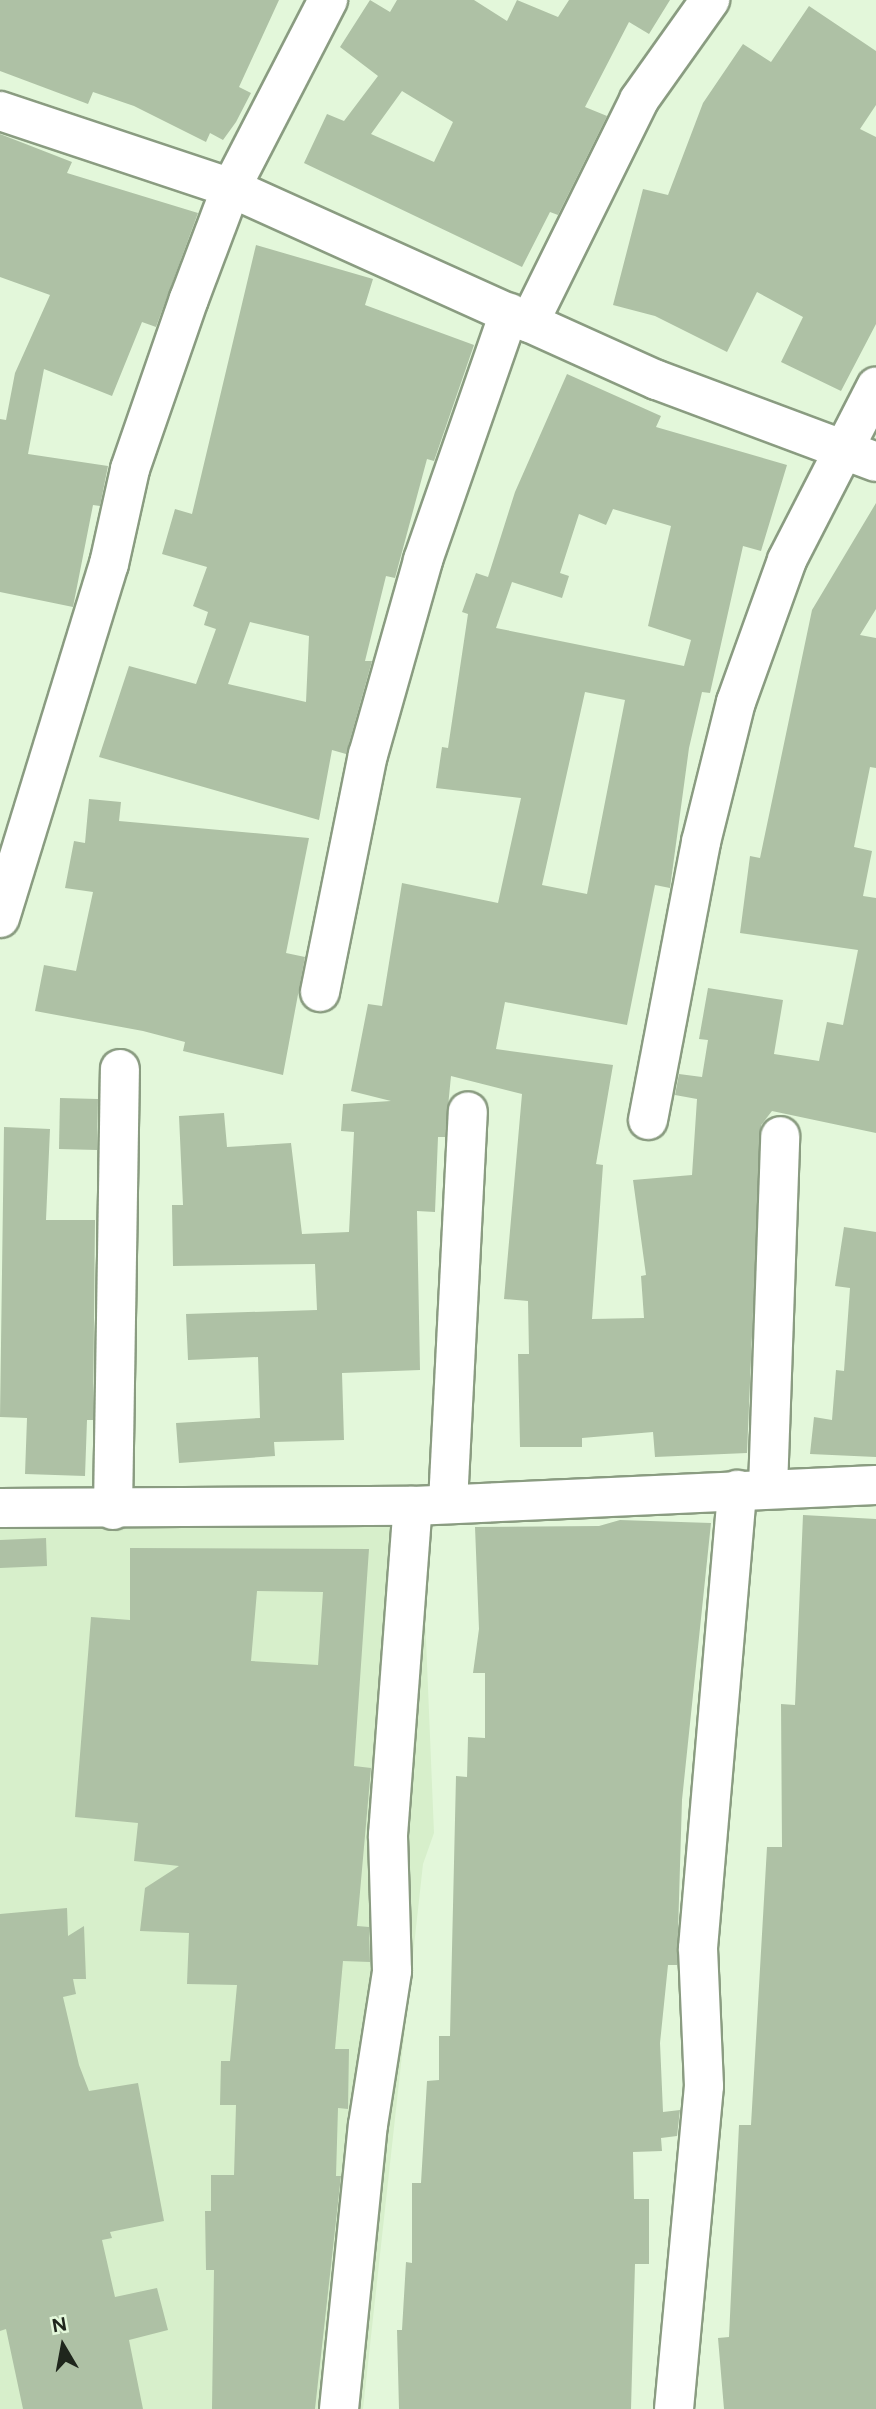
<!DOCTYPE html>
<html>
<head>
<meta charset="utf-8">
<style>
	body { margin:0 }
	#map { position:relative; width:876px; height:2409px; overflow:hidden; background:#e3f7da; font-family:Figtree,sans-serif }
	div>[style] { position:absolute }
	.built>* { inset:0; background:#d7efcb }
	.building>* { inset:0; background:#aec1a5 }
	.roads { filter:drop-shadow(2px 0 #8a9c81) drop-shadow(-2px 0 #8a9c81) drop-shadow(0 2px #8a9c81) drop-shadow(0 -2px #8a9c81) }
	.minor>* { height:38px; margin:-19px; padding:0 19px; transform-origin:19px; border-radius:19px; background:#fff }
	span { translate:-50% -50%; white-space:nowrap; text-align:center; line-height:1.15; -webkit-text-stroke:5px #e3f7da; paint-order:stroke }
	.north { position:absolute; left:28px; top:2311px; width:70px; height:70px; -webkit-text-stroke:5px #e3f7da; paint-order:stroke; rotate:350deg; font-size:19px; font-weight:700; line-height:28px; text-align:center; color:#1f261c }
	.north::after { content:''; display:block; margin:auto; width:24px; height:32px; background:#1f261c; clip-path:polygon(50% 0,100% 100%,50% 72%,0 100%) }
</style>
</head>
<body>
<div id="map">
	<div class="built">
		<i style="clip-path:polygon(0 1493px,420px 1494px,434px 1833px,423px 1864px,363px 2409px,0 2409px)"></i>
	</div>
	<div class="building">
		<i style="clip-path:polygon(0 0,279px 0,239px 87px,251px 93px,236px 122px,223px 140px,210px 133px,206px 142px,134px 106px,93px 92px,88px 104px,0 71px)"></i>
		<i style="clip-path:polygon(evenodd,370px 0,390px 12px,397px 0,474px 0,507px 21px,517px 0,558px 17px,569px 0,670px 0,649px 34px,629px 22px,585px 107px,607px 116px,558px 215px,550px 212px,522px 267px,304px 163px,327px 114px,344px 121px,378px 76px,340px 47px,370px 0,402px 91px,453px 122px,434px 162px,371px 134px,402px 91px)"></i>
		<i style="clip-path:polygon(809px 6px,876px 51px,876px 105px,860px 129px,876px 137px,876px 324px,841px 391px,781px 362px,803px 317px,757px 292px,727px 352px,655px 316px,613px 305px,643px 189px,668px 195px,703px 103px,743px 44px,771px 62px)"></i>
		<i style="clip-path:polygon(0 134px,72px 162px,67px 173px,198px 213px,156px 327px,142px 322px,112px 396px,44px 369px,28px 454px,108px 466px,100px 506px,93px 505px,73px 607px,0 592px,0 419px,6px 420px,15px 373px,50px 295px,0 277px)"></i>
		<i style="clip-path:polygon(evenodd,256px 245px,373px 279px,365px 305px,474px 345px,434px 461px,427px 459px,395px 578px,386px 576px,365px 661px,372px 661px,346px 754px,332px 750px,319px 820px,99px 757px,129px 666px,196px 684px,216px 629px,204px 625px,208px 612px,193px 606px,207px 567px,162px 554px,175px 509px,192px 514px,256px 245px,250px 622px,309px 636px,306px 702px,228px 684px,250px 622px)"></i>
		<i style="clip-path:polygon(evenodd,567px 374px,661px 416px,656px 427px,787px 465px,761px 551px,743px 546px,710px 693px,702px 692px,689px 748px,670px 888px,655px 885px,627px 1025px,505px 1002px,496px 1049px,613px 1065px,596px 1164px,603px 1165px,592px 1319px,644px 1318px,641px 1276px,646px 1275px,633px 1180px,692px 1175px,697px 1099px,675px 1095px,679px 1074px,702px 1077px,708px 1040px,699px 1039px,708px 988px,783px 1000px,774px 1054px,819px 1061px,827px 1022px,843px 1025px,858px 950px,740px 933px,750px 856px,760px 858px,812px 610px,876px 503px,876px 609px,860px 635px,876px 638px,876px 768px,870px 767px,854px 847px,872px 851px,863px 896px,876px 898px,876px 1133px,772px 1111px,761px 1125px,747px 1453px,655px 1457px,653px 1432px,582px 1438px,582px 1447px,520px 1447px,518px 1354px,529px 1354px,528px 1301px,504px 1299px,522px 1094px,451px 1076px,445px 1137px,438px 1137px,435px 1212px,417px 1211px,420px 1370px,342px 1373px,344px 1440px,274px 1442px,275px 1456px,179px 1463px,176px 1423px,260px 1418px,258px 1357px,188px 1360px,186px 1314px,317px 1310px,315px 1264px,173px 1266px,172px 1205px,183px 1205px,179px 1116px,224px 1113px,227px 1147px,291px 1143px,302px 1234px,349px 1232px,354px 1132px,341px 1131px,343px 1104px,391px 1101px,351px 1091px,368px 1004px,382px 1006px,402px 883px,498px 903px,521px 798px,436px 788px,442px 747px,448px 748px,468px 614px,462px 612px,476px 573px,488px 577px,515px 492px,567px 374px,613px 509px,671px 526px,648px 626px,691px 640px,684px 666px,496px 628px,512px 582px,562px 598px,569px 576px,560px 573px,579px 514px,606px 525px,613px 509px,567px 374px,585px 692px,625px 700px,587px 894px,542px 885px,585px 692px)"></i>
		<i style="clip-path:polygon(89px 799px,121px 802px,119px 821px,309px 838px,286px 953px,305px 957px,283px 1075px,183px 1051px,185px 1042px,143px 1031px,35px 1011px,44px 965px,76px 971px,93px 892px,65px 888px,74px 841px,85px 843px)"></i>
		<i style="clip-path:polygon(60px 1098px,98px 1099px,97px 1150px,59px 1149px)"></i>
		<i style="clip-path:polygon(4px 1127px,50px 1129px,46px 1220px,95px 1220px,93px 1420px,87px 1420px,85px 1476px,25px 1474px,27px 1418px,0 1417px)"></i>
		<i style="clip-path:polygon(844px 1227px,876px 1232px,876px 1457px,810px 1454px,814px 1417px,832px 1420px,836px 1370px,844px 1371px,850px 1288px,835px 1286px)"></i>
		<i style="clip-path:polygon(803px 1515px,876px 1519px,876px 2409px,724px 2409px,718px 2338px,729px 2337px,739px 2125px,751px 2125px,767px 1847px,782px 1847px,781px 1704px,795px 1705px)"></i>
		<i style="clip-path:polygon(620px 1520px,711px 1523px,682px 1800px,677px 1965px,668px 1965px,660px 2043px,663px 2112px,680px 2110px,677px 2136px,661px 2138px,662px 2151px,633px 2152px,634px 2199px,649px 2199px,649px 2264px,635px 2264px,631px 2409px,399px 2409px,397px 2330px,402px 2330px,406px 2262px,412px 2263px,412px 2183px,421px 2183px,427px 2081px,439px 2080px,439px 2036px,450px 2036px,456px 1776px,467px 1777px,468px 1737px,485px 1738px,485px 1673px,473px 1673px,479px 1629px,475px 1527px,599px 1526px)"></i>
		<i style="clip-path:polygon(46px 1538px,47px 1566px,0 1568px,0 1540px)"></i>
		<i style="clip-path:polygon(evenodd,130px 1548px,369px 1549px,354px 1766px,371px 1768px,357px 1926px,369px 1927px,370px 1962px,343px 1961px,335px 2049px,349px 2049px,348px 2109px,338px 2108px,336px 2176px,341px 2176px,315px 2409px,212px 2409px,214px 2270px,206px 2270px,205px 2211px,211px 2211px,211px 2175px,234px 2175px,236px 2105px,220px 2105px,221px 2061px,230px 2061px,237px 1985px,187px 1984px,189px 1933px,140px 1931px,145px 1888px,179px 1866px,134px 1861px,138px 1823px,75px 1817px,91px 1617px,130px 1620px,130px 1548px,257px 1591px,323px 1592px,318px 1665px,251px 1661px,257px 1591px)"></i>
		<i style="clip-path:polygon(67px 1908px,68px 1936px,84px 1926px,86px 1979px,73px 1979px,76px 1994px,63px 1997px,79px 2065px,89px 2091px,138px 2083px,164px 2221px,110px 2232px,112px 2238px,102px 2240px,115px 2297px,157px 2288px,168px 2330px,129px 2340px,143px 2409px,23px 2409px,6px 2329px,0 2331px,0 1914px)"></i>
	</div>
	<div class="roads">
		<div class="minor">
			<i style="left:0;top:111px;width:243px;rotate:18.4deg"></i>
			<i style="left:231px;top:188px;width:467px;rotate:24.3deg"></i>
			<i style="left:657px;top:380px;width:234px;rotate:20.5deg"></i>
			<i style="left:529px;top:323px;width:249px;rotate:-63.7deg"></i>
			<i style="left:639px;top:100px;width:123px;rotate:-54.6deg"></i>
			<i style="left:0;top:918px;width:370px;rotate:-72.9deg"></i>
			<i style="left:109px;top:564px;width:97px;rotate:-77.5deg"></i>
			<i style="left:130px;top:469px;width:180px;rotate:-70.9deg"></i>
			<i style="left:189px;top:299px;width:119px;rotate:-69.3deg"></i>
			<i style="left:231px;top:188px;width:212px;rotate:-62.7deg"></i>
			<i style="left:320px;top:992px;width:242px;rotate:-78.6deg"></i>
			<i style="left:368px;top:755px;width:203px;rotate:-74.2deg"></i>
			<i style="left:423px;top:560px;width:262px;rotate:-70.8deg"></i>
			<i style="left:648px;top:1120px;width:283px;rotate:-79.2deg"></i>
			<i style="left:701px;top:842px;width:144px;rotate:-76deg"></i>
			<i style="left:736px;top:702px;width:151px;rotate:-70.2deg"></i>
			<i style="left:787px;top:560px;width:195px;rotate:-62.8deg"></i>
			<i style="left:768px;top:1488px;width:352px;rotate:-88deg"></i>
			<i style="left:448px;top:1503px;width:392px;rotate:-87.1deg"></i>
			<i style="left:0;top:1508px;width:413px;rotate:-0.3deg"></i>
			<i style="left:413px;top:1506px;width:463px;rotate:-2.6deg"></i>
			<i style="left:113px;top:1510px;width:441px;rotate:-89.1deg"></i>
			<i style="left:339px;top:2409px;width:285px;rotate:-84.2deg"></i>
			<i style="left:368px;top:2125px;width:156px;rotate:-81.1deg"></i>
			<i style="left:392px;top:1971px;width:136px;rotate:-91.7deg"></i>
			<i style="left:388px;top:1835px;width:330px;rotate:-85.7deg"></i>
			<i style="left:674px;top:2409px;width:324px;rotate:-84.7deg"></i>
			<i style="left:704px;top:2086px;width:138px;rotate:-92.5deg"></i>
			<i style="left:698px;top:1948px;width:460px;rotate:-85.1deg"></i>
		</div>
	</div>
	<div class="north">N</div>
</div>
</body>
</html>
